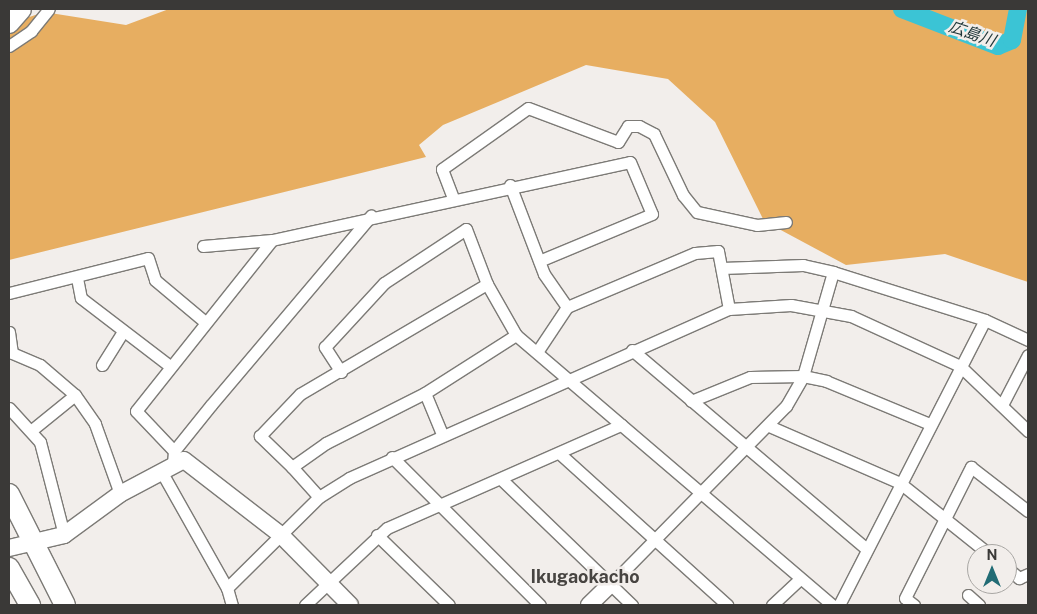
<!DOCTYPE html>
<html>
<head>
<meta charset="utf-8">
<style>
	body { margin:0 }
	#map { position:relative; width:1037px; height:614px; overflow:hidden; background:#f2eeeb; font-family:"Public Sans","Noto Sans JP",sans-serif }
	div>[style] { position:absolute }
	.forest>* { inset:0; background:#e7ae61 }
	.river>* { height:18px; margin:-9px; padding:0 9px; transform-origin:9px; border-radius:9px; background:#3bc4d5 }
	.roads { filter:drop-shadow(1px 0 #7c7a76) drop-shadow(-1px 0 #7c7a76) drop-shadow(0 1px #7c7a76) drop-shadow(0 -1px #7c7a76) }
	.street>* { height:11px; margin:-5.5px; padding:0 5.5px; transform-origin:5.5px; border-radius:5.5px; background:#fff }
	.secondary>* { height:16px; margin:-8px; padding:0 8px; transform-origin:8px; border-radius:8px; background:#fff }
	.highway>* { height:20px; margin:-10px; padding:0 10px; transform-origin:10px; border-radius:10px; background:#fff }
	span { translate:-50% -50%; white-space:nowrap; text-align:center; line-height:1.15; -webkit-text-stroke:5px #f2eeeb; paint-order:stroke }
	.water-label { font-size:16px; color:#1e3538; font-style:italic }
	.quarter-label { font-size:18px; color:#474441; font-weight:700 }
	.frame { position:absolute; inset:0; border:10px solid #3a3937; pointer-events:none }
	.north { position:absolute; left:967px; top:544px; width:50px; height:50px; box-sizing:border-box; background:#f2eeeb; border:1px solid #a8a6a3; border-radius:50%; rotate:0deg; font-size:14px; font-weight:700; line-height:20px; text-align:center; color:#3a3937 }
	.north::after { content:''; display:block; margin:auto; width:18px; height:22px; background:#226c75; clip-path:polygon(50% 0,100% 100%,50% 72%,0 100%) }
</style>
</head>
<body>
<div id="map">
	<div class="forest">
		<i style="clip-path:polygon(169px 9px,1028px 9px,1028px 282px,945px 254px,846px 265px,764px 221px,715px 122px,668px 79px,586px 65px,443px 125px,419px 145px,426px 157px,9px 260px,9px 24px,44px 12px,126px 25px)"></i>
	</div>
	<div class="river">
		<i style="left:902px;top:9px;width:103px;rotate:21.1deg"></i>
		<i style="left:998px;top:46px;width:15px;rotate:-23deg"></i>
		<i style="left:1012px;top:40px;width:32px;rotate:-79deg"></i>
	</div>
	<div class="roads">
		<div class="street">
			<i style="left:9px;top:46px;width:27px;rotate:-34deg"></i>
			<i style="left:31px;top:31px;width:28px;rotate:-51deg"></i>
			<i style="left:510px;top:185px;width:95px;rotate:69.1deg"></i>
			<i style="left:544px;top:274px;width:40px;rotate:55.1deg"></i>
			<i style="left:567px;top:307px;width:139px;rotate:-22.9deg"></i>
			<i style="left:695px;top:253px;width:23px;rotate:-5deg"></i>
			<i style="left:718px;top:251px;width:59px;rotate:79.3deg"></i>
			<i style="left:453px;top:198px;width:31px;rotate:-111deg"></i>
			<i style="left:442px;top:169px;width:105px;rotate:-35.3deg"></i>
			<i style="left:528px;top:108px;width:96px;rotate:20.7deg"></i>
			<i style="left:618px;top:142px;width:19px;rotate:-58deg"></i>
			<i style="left:628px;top:126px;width:11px"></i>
			<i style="left:639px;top:126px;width:17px;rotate:28deg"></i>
			<i style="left:654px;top:134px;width:68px;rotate:64.6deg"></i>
			<i style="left:683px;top:195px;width:22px;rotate:51deg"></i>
			<i style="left:697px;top:212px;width:61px;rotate:12.2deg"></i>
			<i style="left:757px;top:225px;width:29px;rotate:-6deg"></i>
			<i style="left:203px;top:246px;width:69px;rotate:-5deg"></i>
			<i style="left:272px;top:240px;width:366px;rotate:-12.3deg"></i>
			<i style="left:630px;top:162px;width:56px;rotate:67.1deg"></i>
			<i style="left:652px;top:214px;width:122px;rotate:157.4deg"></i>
			<i style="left:722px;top:268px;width:81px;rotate:-2.1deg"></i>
			<i style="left:803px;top:265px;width:31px;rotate:13deg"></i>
			<i style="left:77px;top:278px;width:20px;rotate:79deg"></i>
			<i style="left:81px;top:298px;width:112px;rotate:37.4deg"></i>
			<i style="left:9px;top:293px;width:143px;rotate:-14.1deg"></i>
			<i style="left:148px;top:258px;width:23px;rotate:72deg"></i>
			<i style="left:155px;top:280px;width:65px;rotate:40deg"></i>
			<i style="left:9px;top:332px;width:21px;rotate:82deg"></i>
			<i style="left:12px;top:353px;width:30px;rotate:23deg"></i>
			<i style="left:40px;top:365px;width:46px;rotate:40.6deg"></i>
			<i style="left:75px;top:395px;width:35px;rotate:55deg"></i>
			<i style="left:95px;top:424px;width:74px;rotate:70.3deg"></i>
			<i style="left:632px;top:350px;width:308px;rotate:40.3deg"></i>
			<i style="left:537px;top:352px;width:54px;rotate:-56.3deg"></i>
			<i style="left:102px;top:365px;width:40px;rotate:-58deg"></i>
			<i style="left:341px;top:372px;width:30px;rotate:-123deg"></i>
			<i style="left:325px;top:347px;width:87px;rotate:-47.3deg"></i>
			<i style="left:384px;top:283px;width:98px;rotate:-33.4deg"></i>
			<i style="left:466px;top:229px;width:59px;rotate:69.1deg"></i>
			<i style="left:425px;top:393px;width:44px;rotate:67.5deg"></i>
			<i style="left:691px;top:401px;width:64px;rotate:-22.1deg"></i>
			<i style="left:750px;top:377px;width:53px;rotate:-1.1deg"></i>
			<i style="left:803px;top:376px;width:24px;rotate:12deg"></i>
			<i style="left:826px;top:381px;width:113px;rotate:22.5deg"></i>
			<i style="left:1002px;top:405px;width:56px;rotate:-62.5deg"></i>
			<i style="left:9px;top:408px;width:46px;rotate:47.6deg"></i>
			<i style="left:40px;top:442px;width:96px;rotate:75.5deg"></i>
			<i style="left:769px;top:426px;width:143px;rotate:23.5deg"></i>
			<i style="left:900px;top:483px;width:114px;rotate:38.6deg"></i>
			<i style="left:33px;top:429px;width:54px;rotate:-39deg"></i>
			<i style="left:174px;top:451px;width:55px;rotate:-133.5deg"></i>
			<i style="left:136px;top:411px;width:218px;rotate:-51.5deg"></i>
			<i style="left:559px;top:453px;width:227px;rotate:42.1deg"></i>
			<i style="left:392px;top:457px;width:209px;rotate:45deg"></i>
			<i style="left:173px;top:463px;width:12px;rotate:-85deg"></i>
			<i style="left:174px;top:451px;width:59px;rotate:-51.2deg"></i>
			<i style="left:211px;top:405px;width:248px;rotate:-49.8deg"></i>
			<i style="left:292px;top:467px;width:45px;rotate:-135.9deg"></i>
			<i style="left:260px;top:436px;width:58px;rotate:-46.4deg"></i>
			<i style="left:300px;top:394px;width:217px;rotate:-30.5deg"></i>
			<i style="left:487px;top:284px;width:59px;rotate:60.4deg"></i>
			<i style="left:516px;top:335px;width:416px;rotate:40.5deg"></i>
			<i style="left:161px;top:471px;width:134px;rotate:60.6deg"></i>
			<i style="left:227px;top:588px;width:18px;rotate:74deg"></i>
			<i style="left:501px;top:479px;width:182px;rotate:43.9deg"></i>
			<i style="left:319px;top:497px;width:40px;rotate:-132deg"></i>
			<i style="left:292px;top:467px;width:42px;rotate:-35.2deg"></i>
			<i style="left:326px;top:443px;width:111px;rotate:-26.8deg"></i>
			<i style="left:425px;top:393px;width:108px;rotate:-32.5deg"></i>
			<i style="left:377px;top:535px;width:100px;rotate:44.2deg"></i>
			<i style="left:1007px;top:568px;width:16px;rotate:40deg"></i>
			<i style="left:1019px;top:578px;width:10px;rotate:-24deg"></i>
			<i style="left:610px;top:585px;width:251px;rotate:-45.5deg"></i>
			<i style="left:786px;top:406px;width:34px;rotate:-60deg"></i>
			<i style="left:803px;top:376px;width:108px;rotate:-73.9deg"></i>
			<i style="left:833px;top:272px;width:159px;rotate:17.5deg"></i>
			<i style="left:985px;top:320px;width:47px;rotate:24.9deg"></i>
			<i style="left:227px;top:588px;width:129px;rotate:-44.7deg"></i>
			<i style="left:319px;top:497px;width:36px;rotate:-32deg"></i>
			<i style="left:349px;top:478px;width:416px;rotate:-24deg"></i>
			<i style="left:729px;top:309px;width:62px;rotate:-3.7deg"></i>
			<i style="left:791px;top:305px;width:61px;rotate:10.4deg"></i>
			<i style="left:851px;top:316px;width:120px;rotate:24.6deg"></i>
			<i style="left:960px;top:366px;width:94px;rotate:43.7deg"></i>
			<i style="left:968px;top:595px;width:15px;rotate:42deg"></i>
			<i style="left:305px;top:605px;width:112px;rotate:-43.2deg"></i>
			<i style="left:387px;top:528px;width:256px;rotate:-23.8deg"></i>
			<i style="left:772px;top:605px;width:38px;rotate:-43deg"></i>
			<i style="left:839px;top:605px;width:320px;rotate:-62.9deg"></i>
			<i style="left:914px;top:605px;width:11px;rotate:-142deg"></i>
			<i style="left:905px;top:598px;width:147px;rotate:-63.3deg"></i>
			<i style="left:971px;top:467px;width:72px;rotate:37.7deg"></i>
		</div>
		<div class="secondary">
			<i style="left:9px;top:548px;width:57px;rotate:-13.3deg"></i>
			<i style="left:64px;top:535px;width:69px;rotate:-36.2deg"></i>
			<i style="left:120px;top:494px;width:72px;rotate:-28deg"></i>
			<i style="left:184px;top:460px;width:123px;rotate:37.7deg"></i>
			<i style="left:281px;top:535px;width:98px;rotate:45.4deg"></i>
			<i style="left:589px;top:605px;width:29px;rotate:-44deg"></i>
		</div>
		<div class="highway">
			<i style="left:9px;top:23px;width:18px;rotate:-49deg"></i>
			<i style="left:9px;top:494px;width:124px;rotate:63.2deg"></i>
			<i style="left:9px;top:568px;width:43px;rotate:60.4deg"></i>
		</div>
	</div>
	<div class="water-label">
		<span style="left:972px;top:34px;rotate:19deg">広島川</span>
	</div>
	<div class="quarter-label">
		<span style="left:585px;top:577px">Ikugaokacho</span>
	</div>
	<div class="frame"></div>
	<div class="north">N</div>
</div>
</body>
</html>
